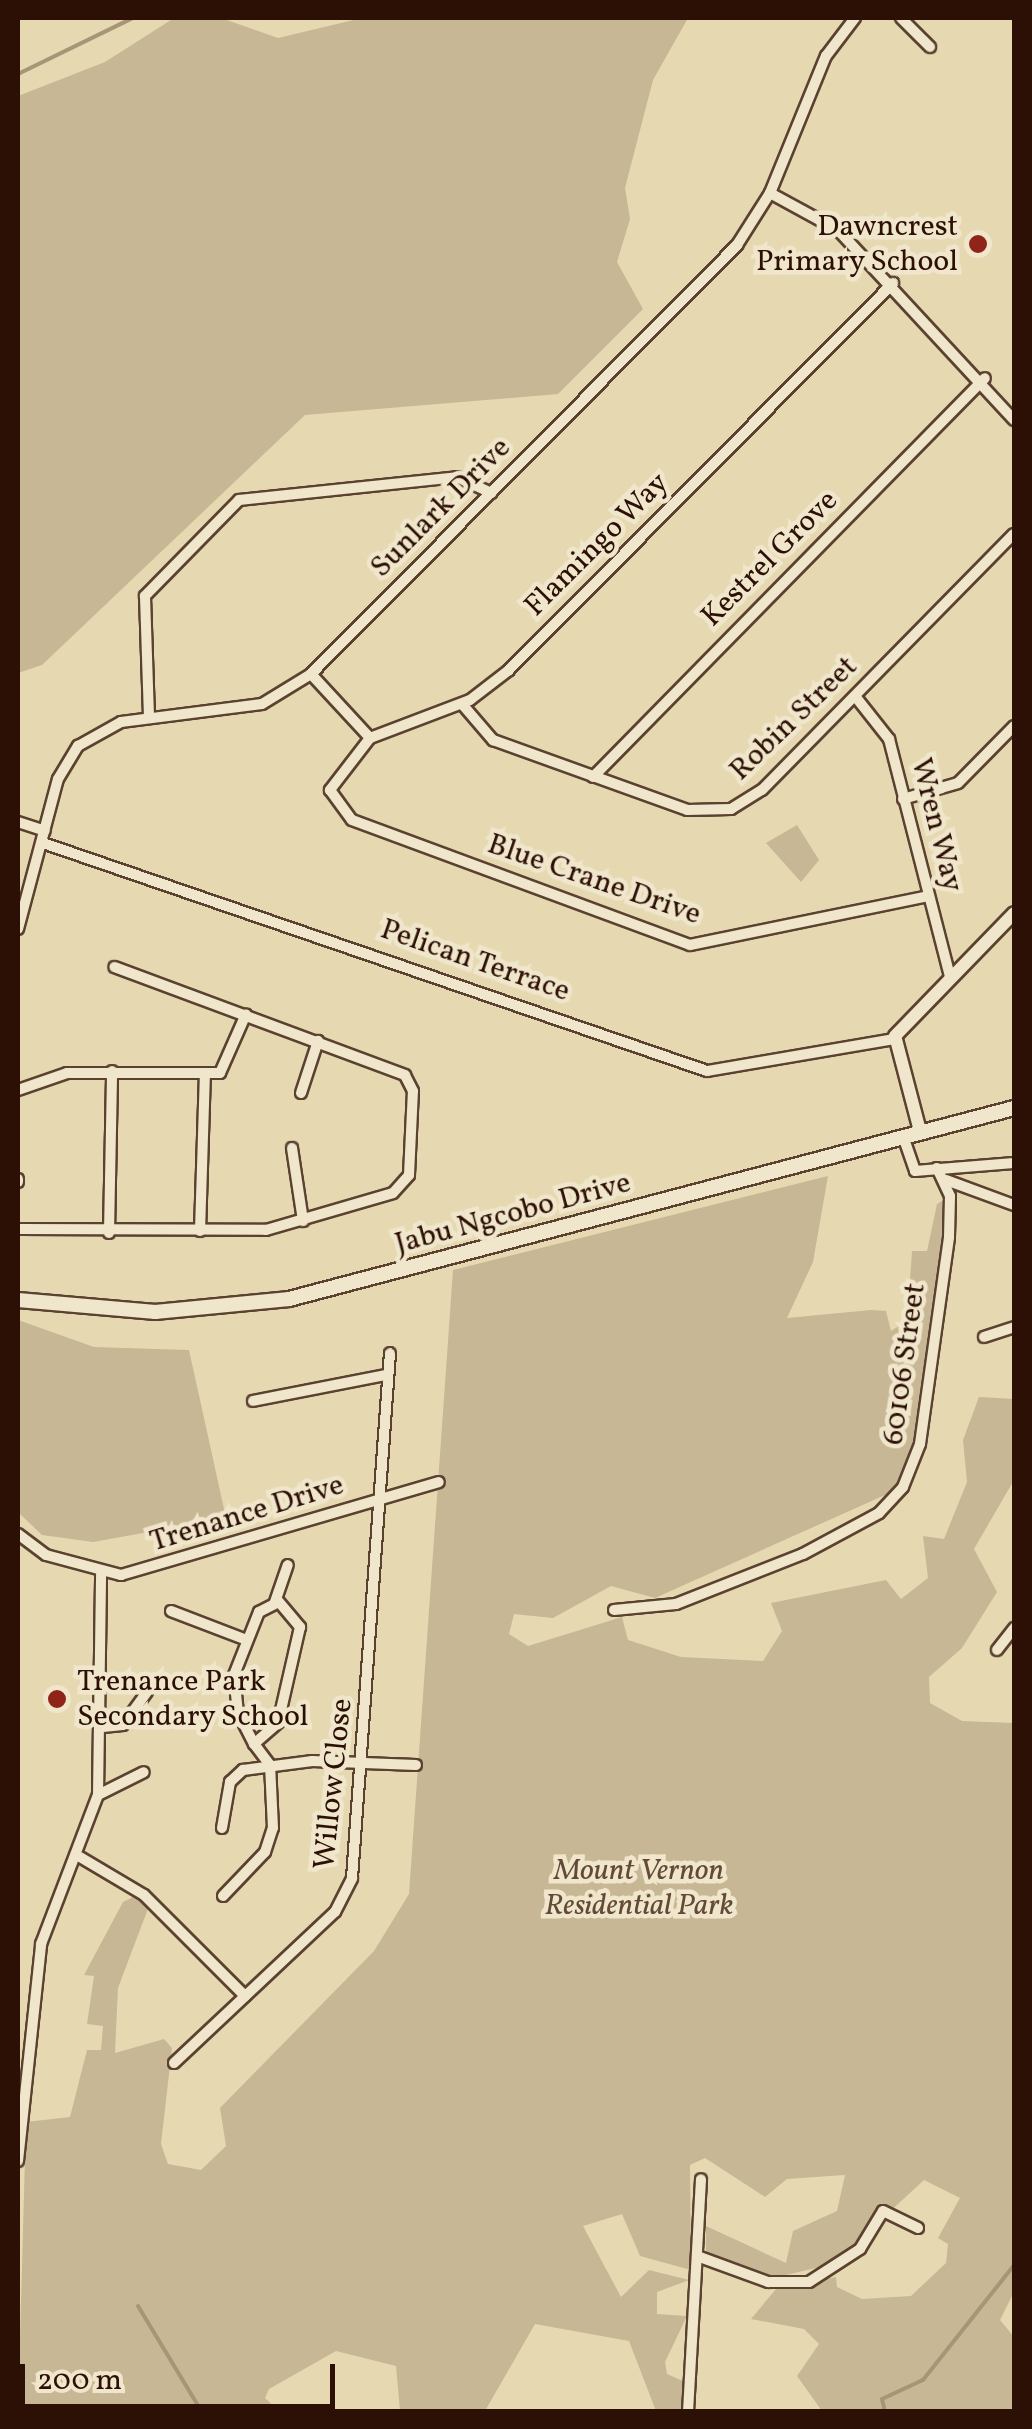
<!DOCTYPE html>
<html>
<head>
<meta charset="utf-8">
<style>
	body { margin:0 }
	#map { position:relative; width:1032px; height:2429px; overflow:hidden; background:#e6d9b1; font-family:Vollkorn,serif }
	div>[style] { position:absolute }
	.green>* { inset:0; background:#c7b794 }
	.stream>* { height:4px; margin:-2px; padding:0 2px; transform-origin:2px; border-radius:2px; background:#a79577 }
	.roads { filter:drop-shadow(2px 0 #5b4230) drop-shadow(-2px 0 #5b4230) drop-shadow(0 2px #5b4230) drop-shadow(0 -2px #5b4230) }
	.minor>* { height:10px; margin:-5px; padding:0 5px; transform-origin:5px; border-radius:5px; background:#efe6cc }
	.tertiary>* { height:12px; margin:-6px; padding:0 6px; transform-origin:6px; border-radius:6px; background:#efe6cc }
	.secondary>* { height:14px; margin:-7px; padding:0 7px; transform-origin:7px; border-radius:7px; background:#efe6cc }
	.dots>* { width:28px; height:28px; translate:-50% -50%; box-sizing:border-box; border:5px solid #efe6cc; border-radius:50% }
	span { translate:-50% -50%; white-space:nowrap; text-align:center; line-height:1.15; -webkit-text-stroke:9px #efe6cc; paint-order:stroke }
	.poi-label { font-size:30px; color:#2d1005 }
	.right { translate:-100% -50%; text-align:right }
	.left { translate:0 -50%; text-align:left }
	.street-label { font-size:30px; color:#2d1005 }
	.park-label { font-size:30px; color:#634a37; font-style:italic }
	.frame { position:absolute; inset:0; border:20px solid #2d1005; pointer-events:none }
	.scale { position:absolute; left:20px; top:2364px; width:315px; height:45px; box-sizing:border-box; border:5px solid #2d1005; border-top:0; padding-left:12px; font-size:30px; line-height:35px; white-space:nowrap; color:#2d1005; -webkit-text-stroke:8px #efe6cc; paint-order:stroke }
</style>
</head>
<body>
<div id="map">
	<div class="green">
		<i style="clip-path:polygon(174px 18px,221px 18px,278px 38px,362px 18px,688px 18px,653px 80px,625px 188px,630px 219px,617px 262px,643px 309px,558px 394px,305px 415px,42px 665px,18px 673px,18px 96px,105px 62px)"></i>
		<i style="clip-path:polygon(797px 825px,819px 860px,801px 882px,766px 843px)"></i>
		<i style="clip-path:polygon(828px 1176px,813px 1262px,787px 1318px,871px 1310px,886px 1311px,891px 1331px,907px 1321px,912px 1251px,927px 1251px,937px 1204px,947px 1198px,918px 1429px,894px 1491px,655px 1598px,611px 1586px,553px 1618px,514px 1614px,509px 1634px,528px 1646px,622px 1617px,628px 1640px,681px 1657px,763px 1661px,782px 1631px,771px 1603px,886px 1580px,901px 1599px,928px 1578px,923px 1536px,944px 1539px,967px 1482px,963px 1440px,979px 1397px,1014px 1399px,1014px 1480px,974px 1549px,997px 1592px,962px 1648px,929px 1677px,930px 1703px,962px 1721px,1014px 1723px,1014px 2292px,1000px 2320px,1014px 2337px,1014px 2411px,822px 2411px,797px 2376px,819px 2344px,804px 2329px,751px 2319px,776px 2289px,836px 2277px,837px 2287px,862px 2299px,911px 2296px,946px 2263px,948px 2244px,938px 2238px,960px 2198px,924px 2180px,833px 2264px,773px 2278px,706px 2254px,706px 2226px,786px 2263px,793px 2231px,837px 2211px,845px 2175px,787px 2179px,765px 2197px,705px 2158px,690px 2165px,691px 2270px,640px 2256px,622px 2214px,583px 2226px,621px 2297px,649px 2270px,689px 2280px,657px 2292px,657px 2314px,687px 2316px,665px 2362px,667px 2374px,685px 2382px,682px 2411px,656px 2411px,629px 2341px,535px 2324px,485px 2411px,400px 2411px,396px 2366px,336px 2351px,269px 2389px,265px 2398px,279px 2411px,18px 2411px,26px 2122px,70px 2117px,87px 2050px,101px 2050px,103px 2026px,87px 2024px,94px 1976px,84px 1975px,123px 1902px,137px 1895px,149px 1906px,118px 1988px,115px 2053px,164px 2039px,172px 2048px,161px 2144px,168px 2164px,201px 2170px,226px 2146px,220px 2108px,374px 1951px,409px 1894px,453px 1270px)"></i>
		<i style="clip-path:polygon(18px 1320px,94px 1347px,189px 1350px,226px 1518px,93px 1542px,42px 1535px,18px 1512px)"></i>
	</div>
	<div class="stream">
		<i style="left:18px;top:74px;width:128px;rotate:-26deg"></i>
		<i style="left:138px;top:2306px;width:124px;rotate:58.9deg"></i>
		<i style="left:885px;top:2412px;width:13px;rotate:-103deg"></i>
		<i style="left:882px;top:2399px;width:45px;rotate:-24.9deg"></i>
		<i style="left:923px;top:2380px;width:147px;rotate:-51.6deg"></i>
	</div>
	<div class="roads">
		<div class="minor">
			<i style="left:901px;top:18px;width:41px;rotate:45deg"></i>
			<i style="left:770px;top:193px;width:77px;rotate:28.6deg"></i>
			<i style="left:838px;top:230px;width:259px;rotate:47.2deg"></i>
			<i style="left:893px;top:283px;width:545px;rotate:134.78deg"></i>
			<i style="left:509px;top:670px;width:49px;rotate:142.4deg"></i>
			<i style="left:470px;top:700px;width:107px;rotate:159.2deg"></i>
			<i style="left:370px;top:738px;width:66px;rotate:127.6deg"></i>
			<i style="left:330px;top:790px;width:37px;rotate:54deg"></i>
			<i style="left:352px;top:820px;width:360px;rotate:20.3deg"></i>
			<i style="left:690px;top:945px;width:243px;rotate:-11.6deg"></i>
			<i style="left:311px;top:674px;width:87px;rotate:47.3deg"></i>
			<i style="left:855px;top:696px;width:55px;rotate:51.7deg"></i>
			<i style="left:889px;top:739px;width:246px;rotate:75.6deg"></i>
			<i style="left:462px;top:704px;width:48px;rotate:49.3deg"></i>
			<i style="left:493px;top:740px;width:206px;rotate:19.8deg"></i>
			<i style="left:687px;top:810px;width:44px;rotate:-1.3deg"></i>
			<i style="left:731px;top:809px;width:36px;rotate:-32deg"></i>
			<i style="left:762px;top:790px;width:359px;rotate:-45.5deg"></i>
			<i style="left:149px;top:717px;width:121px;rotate:-91.9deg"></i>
			<i style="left:145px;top:596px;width:134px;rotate:-45.6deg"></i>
			<i style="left:239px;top:500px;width:219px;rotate:-6deg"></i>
			<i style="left:457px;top:477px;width:38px;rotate:25deg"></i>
			<i style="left:593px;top:777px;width:559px;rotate:-45.51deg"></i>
			<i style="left:903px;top:799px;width:57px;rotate:-16.2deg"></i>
			<i style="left:958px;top:783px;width:80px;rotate:-45.5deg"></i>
			<i style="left:18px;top:822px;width:28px;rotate:18deg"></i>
			<i style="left:43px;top:843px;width:702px;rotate:18.95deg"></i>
			<i style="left:707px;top:1071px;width:191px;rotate:-9.7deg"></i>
			<i style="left:18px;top:929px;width:155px;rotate:-75.1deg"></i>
			<i style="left:58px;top:779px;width:39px;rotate:-59deg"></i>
			<i style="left:78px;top:746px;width:49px;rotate:-29.2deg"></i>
			<i style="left:121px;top:722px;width:142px;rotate:-7.3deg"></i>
			<i style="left:262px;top:704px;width:57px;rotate:-31.5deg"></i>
			<i style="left:311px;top:674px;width:605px;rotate:-45.2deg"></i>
			<i style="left:737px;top:245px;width:62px;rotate:-57.6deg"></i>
			<i style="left:770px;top:193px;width:148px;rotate:-67.8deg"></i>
			<i style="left:826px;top:56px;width:48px;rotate:-52.7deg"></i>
			<i style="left:18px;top:1090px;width:52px;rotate:-19.1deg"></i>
			<i style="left:67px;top:1073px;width:153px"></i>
			<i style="left:220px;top:1073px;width:64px;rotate:-66.2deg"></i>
			<i style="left:301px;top:1093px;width:55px;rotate:-71.9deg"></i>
			<i style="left:903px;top:1136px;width:37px;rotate:71deg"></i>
			<i style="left:915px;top:1171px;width:99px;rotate:-4.6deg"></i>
			<i style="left:292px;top:1148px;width:74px;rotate:81.4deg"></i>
			<i style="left:946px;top:1180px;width:72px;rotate:20.2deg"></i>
			<i style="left:18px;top:1182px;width:3px;rotate:-90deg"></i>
			<i style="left:18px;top:1229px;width:248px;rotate:0.2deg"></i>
			<i style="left:266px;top:1230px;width:132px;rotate:-16.2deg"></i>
			<i style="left:393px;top:1193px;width:24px;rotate:-48deg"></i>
			<i style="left:409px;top:1175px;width:84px;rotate:-87.3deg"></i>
			<i style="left:413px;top:1091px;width:18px;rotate:-117deg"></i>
			<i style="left:405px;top:1075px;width:310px;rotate:-159.6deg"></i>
			<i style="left:200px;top:1231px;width:157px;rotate:-88.2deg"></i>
			<i style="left:109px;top:1233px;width:162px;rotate:-88.9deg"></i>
			<i style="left:984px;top:1337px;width:32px;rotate:-18deg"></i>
			<i style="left:253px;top:1401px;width:136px;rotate:-11.1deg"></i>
			<i style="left:18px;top:1534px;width:35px;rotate:37deg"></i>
			<i style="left:46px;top:1555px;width:78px;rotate:14.9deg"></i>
			<i style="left:121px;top:1575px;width:331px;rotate:-16.3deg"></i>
			<i style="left:275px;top:1602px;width:39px;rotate:-71deg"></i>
			<i style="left:614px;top:1610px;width:62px;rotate:-5.5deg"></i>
			<i style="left:676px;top:1604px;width:136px;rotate:-21.5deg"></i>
			<i style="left:803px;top:1554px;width:86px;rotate:-28.3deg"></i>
			<i style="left:879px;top:1513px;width:35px;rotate:-47deg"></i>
			<i style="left:903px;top:1487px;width:46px;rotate:-68.4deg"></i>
			<i style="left:920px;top:1444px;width:209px;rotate:-82deg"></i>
			<i style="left:949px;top:1237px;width:41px;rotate:-88.6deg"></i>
			<i style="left:950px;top:1196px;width:31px;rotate:-115deg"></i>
			<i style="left:171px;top:1611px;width:78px;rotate:21deg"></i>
			<i style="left:997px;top:1650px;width:28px;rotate:-52deg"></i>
			<i style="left:103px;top:1727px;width:20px;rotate:-6deg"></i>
			<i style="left:123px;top:1725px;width:41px;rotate:-54deg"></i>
			<i style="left:98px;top:1795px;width:51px;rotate:-26.6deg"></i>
			<i style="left:222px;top:1828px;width:47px;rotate:-80.1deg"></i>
			<i style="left:230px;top:1782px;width:18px;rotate:-43deg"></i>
			<i style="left:243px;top:1770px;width:70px;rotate:-7.4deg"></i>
			<i style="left:312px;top:1761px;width:104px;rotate:2.2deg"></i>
			<i style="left:80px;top:1857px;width:74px;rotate:30.7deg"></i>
			<i style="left:144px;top:1895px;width:143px;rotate:45deg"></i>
			<i style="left:223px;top:1896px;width:61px;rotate:-46.3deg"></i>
			<i style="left:265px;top:1852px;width:25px;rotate:-72deg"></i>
			<i style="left:273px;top:1828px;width:63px;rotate:-92.7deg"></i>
			<i style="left:270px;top:1765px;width:26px;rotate:-127deg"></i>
			<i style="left:254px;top:1744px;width:35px;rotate:-117deg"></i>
			<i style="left:238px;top:1713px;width:38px;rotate:-96deg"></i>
			<i style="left:234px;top:1675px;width:68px;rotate:-68.4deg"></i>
			<i style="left:259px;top:1612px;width:22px;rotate:-27deg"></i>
			<i style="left:279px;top:1602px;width:33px;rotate:50deg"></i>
			<i style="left:300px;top:1627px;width:98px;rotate:102.9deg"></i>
			<i style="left:278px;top:1723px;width:32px;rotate:139deg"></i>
			<i style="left:174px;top:2063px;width:221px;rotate:-43.2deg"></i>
			<i style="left:335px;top:1912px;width:38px;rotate:-63deg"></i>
			<i style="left:352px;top:1878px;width:526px;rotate:-85.86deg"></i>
			<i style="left:18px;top:2161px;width:218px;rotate:-83.9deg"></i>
			<i style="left:41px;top:1944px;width:160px;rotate:-69.1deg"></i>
			<i style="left:98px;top:1795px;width:222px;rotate:-89.2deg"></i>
			<i style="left:697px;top:2256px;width:76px;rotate:20.1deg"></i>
			<i style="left:768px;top:2282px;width:41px"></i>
			<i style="left:809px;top:2282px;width:61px;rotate:-32.9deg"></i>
			<i style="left:860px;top:2249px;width:44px;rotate:-58.8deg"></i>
			<i style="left:883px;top:2211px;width:39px;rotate:26deg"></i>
			<i style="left:688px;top:2412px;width:233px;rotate:-86.8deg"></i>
		</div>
		<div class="tertiary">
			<i style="left:920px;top:1131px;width:98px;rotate:-104.7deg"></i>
			<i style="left:895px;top:1036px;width:171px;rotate:-45.9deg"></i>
		</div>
		<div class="secondary">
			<i style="left:18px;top:1300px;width:138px;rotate:5deg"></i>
			<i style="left:155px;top:1312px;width:135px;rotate:-5.5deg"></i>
			<i style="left:289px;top:1299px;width:750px;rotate:-14.76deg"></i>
		</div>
	</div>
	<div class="dots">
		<i style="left:978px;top:244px;background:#8f2418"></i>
		<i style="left:57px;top:1699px;background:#8f2418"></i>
	</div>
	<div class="poi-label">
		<span class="right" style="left:958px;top:244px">Dawncrest<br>Primary School</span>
		<span class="left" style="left:77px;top:1699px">Trenance Park<br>Secondary School</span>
	</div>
	<div class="street-label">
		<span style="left:441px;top:508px;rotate:-45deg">Sunlark Drive</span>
		<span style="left:597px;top:545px;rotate:-45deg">Flamingo Way</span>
		<span style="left:770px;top:559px;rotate:-45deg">Kestrel Grove</span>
		<span style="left:794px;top:719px;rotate:-44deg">Robin Street</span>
		<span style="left:936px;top:825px;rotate:76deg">Wren Way</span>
		<span style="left:594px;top:880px;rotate:19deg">Blue Crane Drive</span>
		<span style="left:475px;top:961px;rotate:19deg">Pelican Terrace</span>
		<span style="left:513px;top:1214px;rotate:-15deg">Jabu Ngcobo Drive</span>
		<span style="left:905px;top:1364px;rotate:-82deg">60106 Street</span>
		<span style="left:247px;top:1514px;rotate:-17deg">Trenance Drive</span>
		<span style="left:334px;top:1784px;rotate:-84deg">Willow Close</span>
	</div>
	<div class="park-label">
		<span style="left:639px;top:1888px">Mount Vernon<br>Residential Park</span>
	</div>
	<div class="frame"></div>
	<div class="scale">200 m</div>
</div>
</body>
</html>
